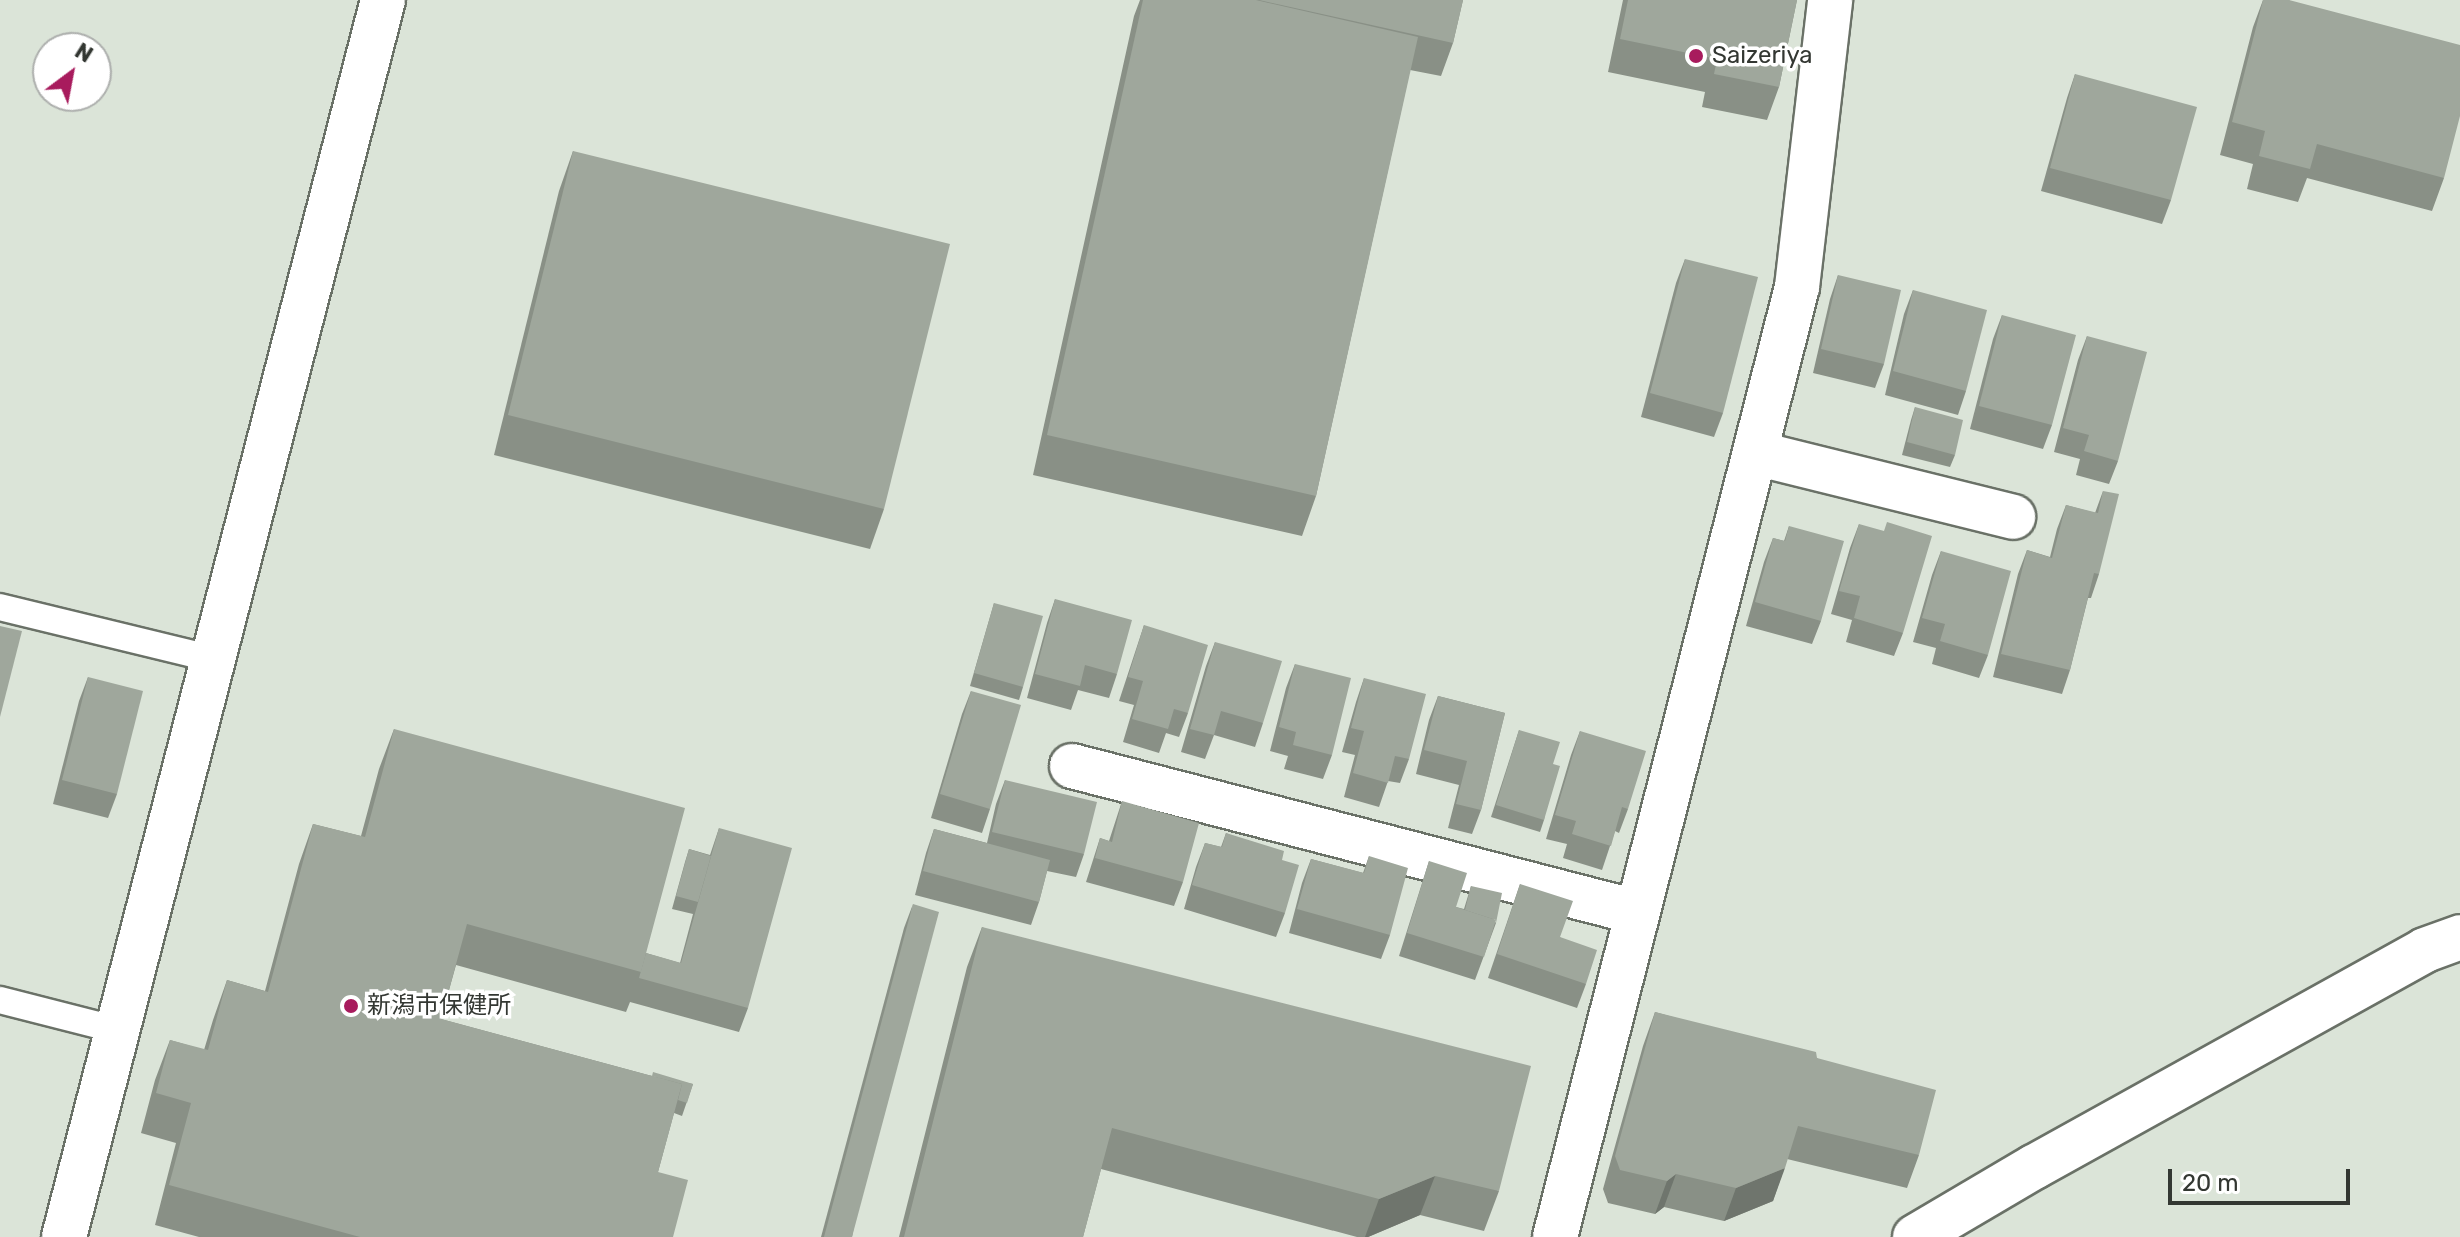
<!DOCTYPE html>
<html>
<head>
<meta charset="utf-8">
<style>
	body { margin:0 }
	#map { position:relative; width:2460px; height:1237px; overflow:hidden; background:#dbe4d8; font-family:Rubik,"Noto Sans JP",sans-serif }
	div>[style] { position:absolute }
	.roads { filter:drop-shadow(2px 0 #6a7167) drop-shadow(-2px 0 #6a7167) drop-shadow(0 2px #6a7167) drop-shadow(0 -2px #6a7167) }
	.lane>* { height:26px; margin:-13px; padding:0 13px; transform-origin:13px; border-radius:13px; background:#fff }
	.street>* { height:44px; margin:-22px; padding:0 22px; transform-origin:22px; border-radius:22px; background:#fff }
	.wall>* { inset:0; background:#899086 }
	.shaded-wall>* { inset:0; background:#6f756d }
	.building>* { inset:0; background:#9fa79c }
	.dots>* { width:22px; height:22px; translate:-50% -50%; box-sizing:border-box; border:4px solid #fff; border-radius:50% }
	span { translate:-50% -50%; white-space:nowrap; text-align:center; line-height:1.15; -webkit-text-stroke:7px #fff; paint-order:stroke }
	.poi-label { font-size:24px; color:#333732 }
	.left { translate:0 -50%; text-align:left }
	.north { position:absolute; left:32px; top:32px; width:80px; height:80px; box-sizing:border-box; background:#fff; border:2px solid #adafad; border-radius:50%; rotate:32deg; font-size:22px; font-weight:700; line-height:32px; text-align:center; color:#333732 }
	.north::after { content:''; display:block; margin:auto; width:28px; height:36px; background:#a81b5d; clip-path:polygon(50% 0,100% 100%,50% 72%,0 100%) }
	.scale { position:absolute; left:2168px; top:1169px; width:182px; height:36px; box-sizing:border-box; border:4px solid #333732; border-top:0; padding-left:10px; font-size:24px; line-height:28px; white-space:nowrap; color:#333732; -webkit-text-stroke:6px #fff; paint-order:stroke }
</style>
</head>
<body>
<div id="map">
	<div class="roads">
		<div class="lane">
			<i style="left:0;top:607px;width:219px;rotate:13.7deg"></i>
			<i style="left:0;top:1000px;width:122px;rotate:14.3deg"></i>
		</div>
		<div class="street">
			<i style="left:1755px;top:453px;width:266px;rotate:13.9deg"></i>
			<i style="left:1072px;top:766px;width:583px;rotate:14.51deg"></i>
			<i style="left:64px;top:1237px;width:1277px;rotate:-75.54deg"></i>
			<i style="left:1555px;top:1237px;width:980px;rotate:-75.71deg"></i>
			<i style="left:1797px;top:287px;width:289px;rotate:-83.4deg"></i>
			<i style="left:1915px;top:1237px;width:138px;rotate:-30.5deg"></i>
			<i style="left:2034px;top:1167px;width:447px;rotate:-29deg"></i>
			<i style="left:2425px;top:950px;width:37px;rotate:-20deg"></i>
		</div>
	</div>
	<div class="wall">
		<i style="clip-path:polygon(1140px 0,1463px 0,1453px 43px,1441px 76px,1410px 70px,1316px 496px,1302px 536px,1033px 475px,1134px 16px)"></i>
		<i style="clip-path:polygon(1623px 0,1797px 0,1779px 87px,1767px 120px,1702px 107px,1705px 92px,1608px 72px)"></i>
		<i style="clip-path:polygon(2263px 0,2289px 0,2444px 178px,2432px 211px,2307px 178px,2298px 202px,2247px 189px,2253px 164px,2220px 155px,2253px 27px)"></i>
		<i style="clip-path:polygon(2075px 74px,2171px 200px,2162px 224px,2041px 191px,2067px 98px)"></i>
		<i style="clip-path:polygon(573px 151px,884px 509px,870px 549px,494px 455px,559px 191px)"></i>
		<i style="clip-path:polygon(1685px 259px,1723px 413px,1714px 437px,1641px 417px,1676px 283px)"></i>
		<i style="clip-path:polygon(1838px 275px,1884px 364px,1875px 388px,1813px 373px,1830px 299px)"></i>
		<i style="clip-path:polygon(1913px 290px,1966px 391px,1958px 415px,1885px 395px,1904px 314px)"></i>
		<i style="clip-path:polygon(2002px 315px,2052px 425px,2043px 449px,1970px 429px,1993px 339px)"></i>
		<i style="clip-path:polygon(2087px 336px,2118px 461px,2109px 484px,2076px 475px,2080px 459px,2054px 452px,2078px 360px)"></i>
		<i style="clip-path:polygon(1915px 407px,1955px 455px,1950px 467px,1902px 455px,1911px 420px)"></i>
		<i style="clip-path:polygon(2103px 491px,2099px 574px,2091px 598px,2088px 598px,2070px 670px,2062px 694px,1993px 677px,2018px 574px,2027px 550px,2050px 557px,2057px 529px,2066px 505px,2095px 513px)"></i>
		<i style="clip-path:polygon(1859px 524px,1903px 633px,1894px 656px,1846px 642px,1852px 620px,1831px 614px,1850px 548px)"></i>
		<i style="clip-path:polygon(1789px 526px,1821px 621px,1812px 644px,1746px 626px,1764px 562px,1773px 538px,1784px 541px)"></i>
		<i style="clip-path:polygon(1941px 551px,1988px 655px,1979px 678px,1932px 664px,1936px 648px,1913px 642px,1932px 575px)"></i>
		<i style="clip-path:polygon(1055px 599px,1117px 674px,1109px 698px,1078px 690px,1071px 710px,1027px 698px,1047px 623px)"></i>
		<i style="clip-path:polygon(994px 603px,1023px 687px,1019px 700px,970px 686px)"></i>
		<i style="clip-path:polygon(1144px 625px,1188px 713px,1179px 737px,1166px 733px,1159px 753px,1123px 742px,1134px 705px,1119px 701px)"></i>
		<i style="clip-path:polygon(1215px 642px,1263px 723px,1255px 747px,1214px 735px,1205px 759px,1181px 752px,1206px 666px)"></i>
		<i style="clip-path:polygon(1295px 664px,1332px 755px,1323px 779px,1284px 769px,1288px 756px,1270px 751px,1286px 688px)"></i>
		<i style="clip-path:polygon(88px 677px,117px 794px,108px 818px,53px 804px,79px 701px)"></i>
		<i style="clip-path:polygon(1364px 678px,1409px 759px,1400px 783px,1388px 781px,1379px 807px,1344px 797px,1355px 755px,1342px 752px,1356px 702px)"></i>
		<i style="clip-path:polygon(971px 691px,990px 809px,982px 833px,931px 818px,962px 714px)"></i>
		<i style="clip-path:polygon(1438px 696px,1505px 713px,1481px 810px,1472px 834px,1448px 828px,1459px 785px,1416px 774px,1429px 720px)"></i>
		<i style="clip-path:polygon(394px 729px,646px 953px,680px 963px,693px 914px,672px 909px,685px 862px,689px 849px,710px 855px,719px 828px,748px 1008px,739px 1032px,630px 1002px,626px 1012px,456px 965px,441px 1019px,652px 1076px,693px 1084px,682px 1116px,674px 1113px,658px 1172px,673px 1237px,199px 1237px,155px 1225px,176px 1143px,141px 1133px,155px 1080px,170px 1040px,204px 1050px,213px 1020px,227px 980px,265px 991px,299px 864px,313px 824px,361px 836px,379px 769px)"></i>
		<i style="clip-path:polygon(1519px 730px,1553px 764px,1544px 820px,1540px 832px,1491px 817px)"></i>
		<i style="clip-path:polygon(1580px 731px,1628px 809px,1619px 833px,1615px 831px,1602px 870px,1563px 858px,1567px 844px,1546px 839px,1571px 755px)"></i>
		<i style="clip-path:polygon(1005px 780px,1084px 854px,1076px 877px,1047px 871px,1039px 902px,1031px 925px,915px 895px,926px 853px,934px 829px,987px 843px,996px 804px)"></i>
		<i style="clip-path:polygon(1122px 801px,1183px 882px,1174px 906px,1086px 882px,1100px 838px,1109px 841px)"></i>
		<i style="clip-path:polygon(1226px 833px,1282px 860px,1285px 913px,1276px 937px,1184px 909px,1196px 867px,1205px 843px,1221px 847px)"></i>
		<i style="clip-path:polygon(1369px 856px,1390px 935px,1381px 959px,1289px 933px,1302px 883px,1311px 859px,1363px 873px)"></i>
		<i style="clip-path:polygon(1429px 861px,1456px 907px,1464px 909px,1471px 886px,1496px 923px,1475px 980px,1399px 956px)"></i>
		<i style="clip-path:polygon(1520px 884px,1560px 937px,1586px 984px,1577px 1008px,1488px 978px)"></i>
		<i style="clip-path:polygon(913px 904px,852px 1237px,821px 1237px,904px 928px)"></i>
		<i style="clip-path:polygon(982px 927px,1499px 1191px,1484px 1231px,1420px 1215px,1368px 1237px,1357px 1237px,1101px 1169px,1083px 1237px,899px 1237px,967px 967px)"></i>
		<i style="clip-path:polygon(1655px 1012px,1817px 1058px,1919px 1155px,1907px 1188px,1787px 1159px,1773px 1201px,1724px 1221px,1664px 1207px,1655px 1214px,1608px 1203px,1603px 1189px,1643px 1046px)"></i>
	</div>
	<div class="shaded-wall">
		<i style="clip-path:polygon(1785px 1168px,1773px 1201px,1724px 1221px,1736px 1188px)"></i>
		<i style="clip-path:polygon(1676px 1174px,1664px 1207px,1655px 1214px,1667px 1181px)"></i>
		<i style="clip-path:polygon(1435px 1176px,1420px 1215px,1368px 1237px,1365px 1237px,1379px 1199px)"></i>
	</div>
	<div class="building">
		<i style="clip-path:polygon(1143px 0,1256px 0,1418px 37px,1316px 496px,1047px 435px)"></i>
		<i style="clip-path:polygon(1259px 0,1463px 0,1453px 43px)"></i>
		<i style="clip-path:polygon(1628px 0,1797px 0,1779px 87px,1714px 74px,1717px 59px,1620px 39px)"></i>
		<i style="clip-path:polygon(2263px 0,2289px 0,2460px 45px,2460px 116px,2444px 178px,2317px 144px,2310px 169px,2259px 156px,2265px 131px,2232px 122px)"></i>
		<i style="clip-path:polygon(2075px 74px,2197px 107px,2171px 200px,2050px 168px)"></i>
		<i style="clip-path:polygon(573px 151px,950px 244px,884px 509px,508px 415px)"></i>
		<i style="clip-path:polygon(1685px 259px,1758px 277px,1723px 413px,1650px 393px)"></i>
		<i style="clip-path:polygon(1838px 275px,1901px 290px,1884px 364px,1821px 349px)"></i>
		<i style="clip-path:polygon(1913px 290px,1987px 310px,1966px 391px,1893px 371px)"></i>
		<i style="clip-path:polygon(2002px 315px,2076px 335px,2052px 425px,1979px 406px)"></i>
		<i style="clip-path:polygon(2087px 336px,2147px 352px,2118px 461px,2084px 451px,2089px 435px,2063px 428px)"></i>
		<i style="clip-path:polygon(1915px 407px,1963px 420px,1955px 455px,1907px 442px)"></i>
		<i style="clip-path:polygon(2103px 491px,2119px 494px,2099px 574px,2094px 573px,2070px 670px,2001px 654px,2027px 550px,2052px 558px,2066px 505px,2098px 513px)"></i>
		<i style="clip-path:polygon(1887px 522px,1932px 536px,1903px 633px,1854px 618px,1860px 596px,1839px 591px,1859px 524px,1884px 531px)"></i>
		<i style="clip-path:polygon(1789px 526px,1844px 541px,1821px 621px,1755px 602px,1773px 538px,1785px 541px)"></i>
		<i style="clip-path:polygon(1941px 551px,2011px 571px,1988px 655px,1940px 641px,1945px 624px,1922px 618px)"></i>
		<i style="clip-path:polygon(1055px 599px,1132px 620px,1117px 674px,1085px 665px,1080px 686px,1035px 674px)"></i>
		<i style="clip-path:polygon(994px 603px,1043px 616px,1023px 687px,974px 673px)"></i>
		<i style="clip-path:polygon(1144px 625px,1208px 645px,1188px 713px,1174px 709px,1168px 729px,1132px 719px,1143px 681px,1128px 677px)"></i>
		<i style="clip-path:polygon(0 626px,22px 631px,0 717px)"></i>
		<i style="clip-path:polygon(1215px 642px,1282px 661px,1263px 723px,1221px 711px,1214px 735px,1190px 729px)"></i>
		<i style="clip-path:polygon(1295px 664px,1351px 678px,1332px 755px,1293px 745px,1296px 732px,1279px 727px)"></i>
		<i style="clip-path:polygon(88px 677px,143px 691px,117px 794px,62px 780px)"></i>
		<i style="clip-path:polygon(1364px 678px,1426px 694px,1409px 759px,1395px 756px,1388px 783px,1353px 773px,1364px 731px,1351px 728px)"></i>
		<i style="clip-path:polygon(971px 691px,1021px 705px,990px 809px,940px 794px)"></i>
		<i style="clip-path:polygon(1438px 696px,1505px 713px,1481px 810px,1456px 804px,1467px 761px,1424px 750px)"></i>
		<i style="clip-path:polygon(394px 729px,685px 808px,641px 972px,467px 924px,441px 1019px,682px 1084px,658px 1172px,688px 1180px,673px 1237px,360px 1237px,169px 1185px,191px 1103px,156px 1093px,170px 1040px,208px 1050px,227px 980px,268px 992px,313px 824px,365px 837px)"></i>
		<i style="clip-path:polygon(1519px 730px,1560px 742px,1553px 764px,1560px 766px,1544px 820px,1496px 805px)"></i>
		<i style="clip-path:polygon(1580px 731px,1646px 751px,1628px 809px,1622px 807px,1611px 846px,1572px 834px,1576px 821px,1555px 815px)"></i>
		<i style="clip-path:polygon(1005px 780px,1097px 802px,1084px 854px,992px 832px)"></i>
		<i style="clip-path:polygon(1122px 801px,1199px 823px,1183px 882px,1095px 858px,1100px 838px,1112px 842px)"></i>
		<i style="clip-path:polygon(719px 828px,792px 848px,748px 1008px,639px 978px,646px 953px,681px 963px)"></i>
		<i style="clip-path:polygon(934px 829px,1050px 860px,1039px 902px,923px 871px)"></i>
		<i style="clip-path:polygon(1226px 833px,1284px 851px,1282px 860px,1299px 865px,1285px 913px,1192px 885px,1205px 843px,1222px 847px)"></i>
		<i style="clip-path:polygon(689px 849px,711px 856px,698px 902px,676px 896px)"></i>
		<i style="clip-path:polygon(1369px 856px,1408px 868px,1390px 935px,1297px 909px,1311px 859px,1364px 873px)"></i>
		<i style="clip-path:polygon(1429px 861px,1467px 873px,1456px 907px,1496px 920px,1484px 957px,1407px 933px)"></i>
		<i style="clip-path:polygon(1520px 884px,1573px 901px,1560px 937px,1597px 950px,1586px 984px,1497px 954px)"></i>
		<i style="clip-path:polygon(1471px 886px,1502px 893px,1496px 923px,1496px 920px,1465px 910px)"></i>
		<i style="clip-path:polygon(913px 904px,939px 912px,852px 1237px,824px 1237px)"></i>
		<i style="clip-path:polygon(982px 927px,1531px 1066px,1499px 1191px,1435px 1176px,1379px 1199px,1112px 1128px,1083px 1237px,904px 1237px)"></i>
		<i style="clip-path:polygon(1655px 1012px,1816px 1052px,1817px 1058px,1936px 1090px,1919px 1155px,1798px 1126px,1785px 1168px,1736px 1188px,1676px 1174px,1667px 1181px,1620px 1170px,1615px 1156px)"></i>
		<i style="clip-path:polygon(653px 1072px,693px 1084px,687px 1103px,678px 1100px,682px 1084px,652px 1076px)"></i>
	</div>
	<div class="dots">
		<i style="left:1696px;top:56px;background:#a81b5d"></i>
		<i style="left:351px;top:1006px;background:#a81b5d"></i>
	</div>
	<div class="poi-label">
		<span class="left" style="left:1712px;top:56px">Saizeriya</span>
		<span class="left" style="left:367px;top:1006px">新潟市保健所</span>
	</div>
	<div class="north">N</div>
	<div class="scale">20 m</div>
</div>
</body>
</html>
